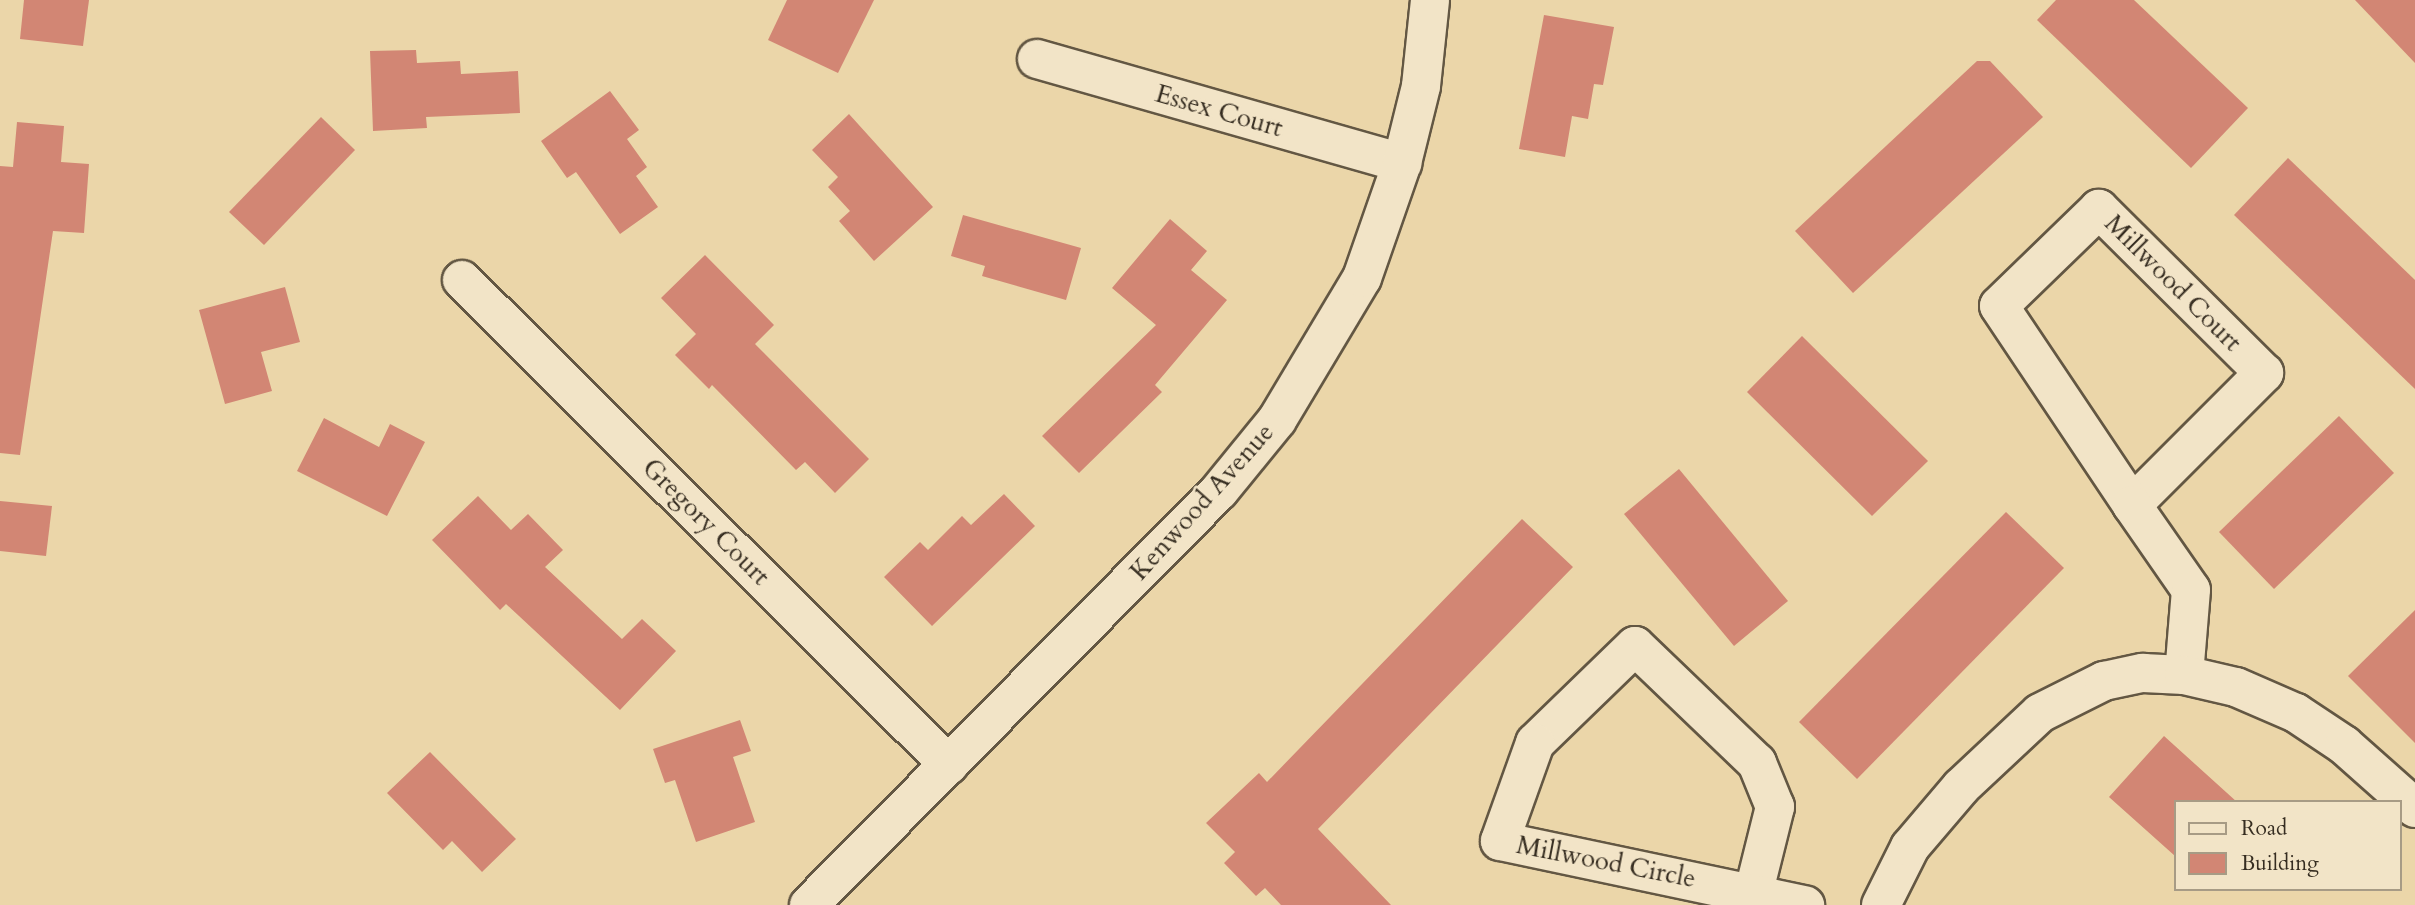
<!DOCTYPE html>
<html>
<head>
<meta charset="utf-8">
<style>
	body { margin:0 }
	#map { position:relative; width:2415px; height:905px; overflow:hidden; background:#ebd6a9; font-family:Cardo,serif }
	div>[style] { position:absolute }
	.building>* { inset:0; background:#d28674 }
	.roads { filter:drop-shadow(2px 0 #635743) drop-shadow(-2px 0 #635743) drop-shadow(0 2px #635743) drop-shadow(0 -2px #635743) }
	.minor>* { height:38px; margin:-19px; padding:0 19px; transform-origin:19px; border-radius:19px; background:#f2e4c7 }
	span { translate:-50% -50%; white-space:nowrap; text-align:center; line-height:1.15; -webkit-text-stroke:5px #f2e4c7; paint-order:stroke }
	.street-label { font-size:26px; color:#362d21 }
	.legend { position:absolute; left:2174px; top:800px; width:228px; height:91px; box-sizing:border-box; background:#f2e4c7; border:2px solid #a79b85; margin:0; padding:9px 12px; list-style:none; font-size:21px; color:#362d21 }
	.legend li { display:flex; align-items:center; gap:14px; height:35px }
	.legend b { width:35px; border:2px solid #a79b85 }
</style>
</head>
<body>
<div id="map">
	<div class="building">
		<i style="clip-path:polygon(24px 0,89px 0,83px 46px,20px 39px)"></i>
		<i style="clip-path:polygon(787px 0,874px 0,838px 73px,768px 40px)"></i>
		<i style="clip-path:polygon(2056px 0,2134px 0,2248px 108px,2191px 168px,2037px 20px)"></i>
		<i style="clip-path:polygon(2355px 0,2415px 0,2415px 63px)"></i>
		<i style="clip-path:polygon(1544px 15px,1614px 27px,1603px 85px,1594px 84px,1588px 119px,1572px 116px,1565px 157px,1519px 149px)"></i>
		<i style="clip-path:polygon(416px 50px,417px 63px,460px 61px,461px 74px,518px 71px,520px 113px,426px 117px,427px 128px,373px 131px,370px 51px)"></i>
		<i style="clip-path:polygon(1977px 61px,1990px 61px,2043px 117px,1853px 293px,1795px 231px)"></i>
		<i style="clip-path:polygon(610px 91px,639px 130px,627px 139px,647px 167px,636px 176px,658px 207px,620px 234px,576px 172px,567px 178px,541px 141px)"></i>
		<i style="clip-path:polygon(849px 114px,933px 207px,874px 261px,839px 221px,850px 211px,828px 187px,838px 177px,812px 150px)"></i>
		<i style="clip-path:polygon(321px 117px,355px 150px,264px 245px,229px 212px)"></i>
		<i style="clip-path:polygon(17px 122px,64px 126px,61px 162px,89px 164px,84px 233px,53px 231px,20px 455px,0 453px,0 166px,13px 167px)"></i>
		<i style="clip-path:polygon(2288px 158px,2415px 280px,2415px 389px,2234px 215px)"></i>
		<i style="clip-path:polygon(963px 215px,1081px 248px,1066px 300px,982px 276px,985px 266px,951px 256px)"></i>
		<i style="clip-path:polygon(1170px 219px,1207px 251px,1191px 270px,1227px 300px,1155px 385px,1162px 392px,1079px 473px,1042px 436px,1156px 325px,1112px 288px)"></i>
		<i style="clip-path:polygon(705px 255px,774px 325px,755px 344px,869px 459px,835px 493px,805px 462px,796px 470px,712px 385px,709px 389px,675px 355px,696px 334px,661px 298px)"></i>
		<i style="clip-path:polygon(285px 287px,300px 342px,261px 352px,272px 391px,225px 404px,199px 310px)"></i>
		<i style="clip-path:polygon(1802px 336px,1928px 461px,1872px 516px,1747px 392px)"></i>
		<i style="clip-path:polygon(2339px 416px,2394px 473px,2274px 589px,2219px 532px)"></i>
		<i style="clip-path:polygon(324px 418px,379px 447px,390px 424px,425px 442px,387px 516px,297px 471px)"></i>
		<i style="clip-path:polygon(1679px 469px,1788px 601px,1734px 646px,1624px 514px)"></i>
		<i style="clip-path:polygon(1004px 494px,1035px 526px,932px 626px,884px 577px,920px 542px,928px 550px,962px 516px,971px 525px)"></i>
		<i style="clip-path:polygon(478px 496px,511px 530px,528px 514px,563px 550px,545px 567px,622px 639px,642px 619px,676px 651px,620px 710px,506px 604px,500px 610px,432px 540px)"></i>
		<i style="clip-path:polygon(0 501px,52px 506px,46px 556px,0 551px)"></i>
		<i style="clip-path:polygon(2006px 512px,2064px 568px,1857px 779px,1799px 722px)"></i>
		<i style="clip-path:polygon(1522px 519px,1573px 567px,1318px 829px,1391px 905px,1281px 905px,1265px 888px,1256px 896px,1224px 863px,1235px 852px,1206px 823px,1259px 773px,1267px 782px)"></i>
		<i style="clip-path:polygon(2415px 610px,2415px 743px,2348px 676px)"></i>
		<i style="clip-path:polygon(740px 720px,751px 751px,733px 757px,755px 822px,696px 842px,675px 780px,665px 783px,653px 749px)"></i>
		<i style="clip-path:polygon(2164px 736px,2237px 802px,2175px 802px,2175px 856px,2109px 797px)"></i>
		<i style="clip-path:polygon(430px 752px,516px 839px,482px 872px,452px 841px,443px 850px,387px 793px)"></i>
	</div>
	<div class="roads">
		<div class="minor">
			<i style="left:1037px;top:59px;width:380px;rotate:15.9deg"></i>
			<i style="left:462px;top:280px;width:687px;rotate:44.88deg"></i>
			<i style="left:2132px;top:505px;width:187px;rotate:-45deg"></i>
			<i style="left:2264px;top:373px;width:233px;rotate:-135.2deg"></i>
			<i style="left:2099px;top:209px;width:139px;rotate:135.9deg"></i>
			<i style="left:1999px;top:306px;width:239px;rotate:56.2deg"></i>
			<i style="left:2132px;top:505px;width:103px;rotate:55.2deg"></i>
			<i style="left:2191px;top:590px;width:85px;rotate:94.7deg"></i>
			<i style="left:1754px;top:891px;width:87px;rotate:-76deg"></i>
			<i style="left:1775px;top:807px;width:48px;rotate:-112.2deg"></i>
			<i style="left:1757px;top:763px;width:169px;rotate:-136.2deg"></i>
			<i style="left:1635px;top:646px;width:139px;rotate:135.9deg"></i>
			<i style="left:1535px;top:743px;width:104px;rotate:109.7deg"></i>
			<i style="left:1500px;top:841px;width:312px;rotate:11.9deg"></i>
			<i style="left:809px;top:905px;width:583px;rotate:-45.28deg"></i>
			<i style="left:1219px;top:491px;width:92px;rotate:-50.8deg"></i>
			<i style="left:1277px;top:420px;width:165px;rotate:-59.1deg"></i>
			<i style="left:1362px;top:278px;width:122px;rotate:-70.8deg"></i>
			<i style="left:1402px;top:163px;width:79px;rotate:-76.1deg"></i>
			<i style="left:1421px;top:86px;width:86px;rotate:-84deg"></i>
			<i style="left:1881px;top:905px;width:65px;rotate:-63.4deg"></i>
			<i style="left:1910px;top:847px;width:79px;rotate:-49.6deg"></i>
			<i style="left:1961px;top:787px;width:108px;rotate:-43.1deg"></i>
			<i style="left:2040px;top:713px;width:72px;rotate:-26.6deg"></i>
			<i style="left:2104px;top:681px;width:40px;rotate:-12deg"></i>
			<i style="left:2143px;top:673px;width:41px;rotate:2.8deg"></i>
			<i style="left:2184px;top:675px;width:53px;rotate:13deg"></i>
			<i style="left:2236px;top:687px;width:65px;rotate:23.4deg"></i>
			<i style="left:2296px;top:713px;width:58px;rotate:33.7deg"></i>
			<i style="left:2344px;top:745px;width:95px;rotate:41.6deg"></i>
		</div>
	</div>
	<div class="street-label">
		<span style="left:1219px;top:111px;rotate:16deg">Essex Court</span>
		<span style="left:2173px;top:283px;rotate:45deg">Millwood Court</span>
		<span style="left:1202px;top:502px;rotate:-48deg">Kenwood Avenue</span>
		<span style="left:706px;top:522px;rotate:45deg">Gregory Court</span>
		<span style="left:1606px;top:862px;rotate:11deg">Millwood Circle</span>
	</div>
	<ul class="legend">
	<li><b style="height:9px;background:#f2e4c7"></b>Road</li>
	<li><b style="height:19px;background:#d28674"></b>Building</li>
	</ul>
</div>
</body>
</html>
